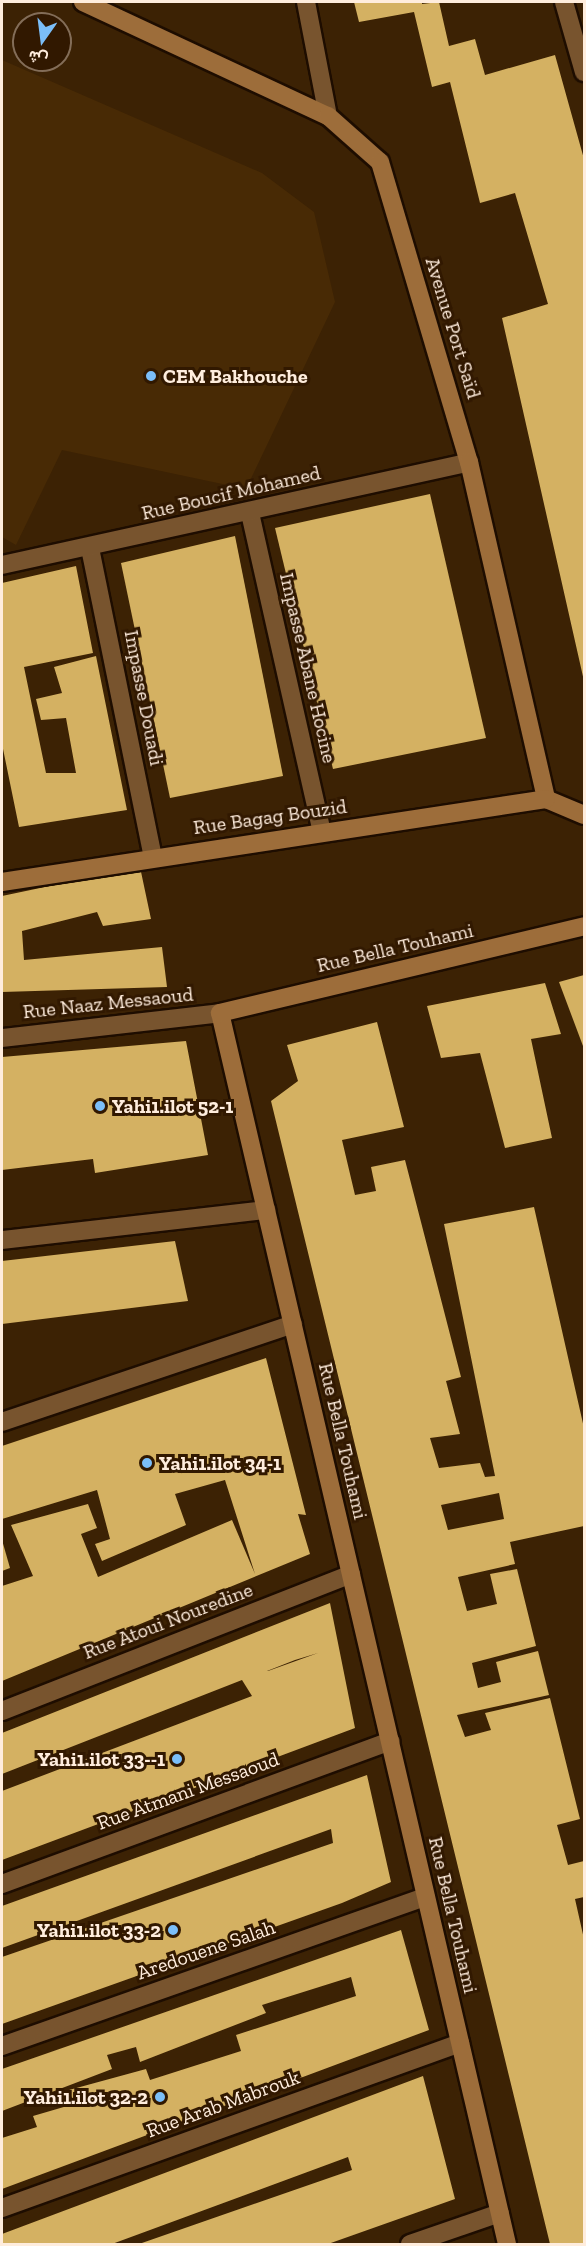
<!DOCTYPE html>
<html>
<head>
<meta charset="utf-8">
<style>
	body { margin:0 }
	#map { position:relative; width:586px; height:2246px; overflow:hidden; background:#3c2204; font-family:"Zilla Slab",Vazirmatn,serif }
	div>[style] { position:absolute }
	.built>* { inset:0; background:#482a05 }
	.building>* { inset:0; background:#d4b162 }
	.roads { filter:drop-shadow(2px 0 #1e0d00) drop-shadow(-2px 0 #1e0d00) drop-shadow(0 2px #1e0d00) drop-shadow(0 -2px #1e0d00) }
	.street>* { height:18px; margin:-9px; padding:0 9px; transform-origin:9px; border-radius:9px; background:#78542e }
	.secondary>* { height:18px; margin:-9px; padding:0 9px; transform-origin:9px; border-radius:9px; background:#9d6d3a }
	.dots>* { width:16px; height:16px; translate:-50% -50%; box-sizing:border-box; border:3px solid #311800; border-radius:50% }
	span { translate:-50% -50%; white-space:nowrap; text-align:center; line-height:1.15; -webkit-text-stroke:6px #311800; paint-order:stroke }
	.street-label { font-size:20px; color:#ffeddd }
	.poi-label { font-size:20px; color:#ffeddd; font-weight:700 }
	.left { translate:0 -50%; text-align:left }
	.right { translate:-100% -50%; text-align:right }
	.frame { position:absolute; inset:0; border:3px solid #ffeddd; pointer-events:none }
	.north { position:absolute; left:12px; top:12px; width:60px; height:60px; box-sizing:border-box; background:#311800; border:2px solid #836d58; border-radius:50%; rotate:194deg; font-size:16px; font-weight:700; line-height:24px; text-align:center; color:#ffeddd }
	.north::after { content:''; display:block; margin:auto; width:21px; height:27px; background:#7bbef8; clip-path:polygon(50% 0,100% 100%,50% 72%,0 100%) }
</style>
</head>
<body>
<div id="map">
	<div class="built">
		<i style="clip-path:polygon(2px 60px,262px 173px,314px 212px,335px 302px,246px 489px,62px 450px,16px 545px,2px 537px)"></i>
	</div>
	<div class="building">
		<i style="clip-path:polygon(354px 2px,422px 2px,422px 4px,439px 2px,449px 46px,475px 39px,485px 75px,555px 55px,584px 159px,584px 681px,502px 318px,548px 304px,515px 193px,480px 203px,450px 82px,432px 87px,414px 12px,359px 22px)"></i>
		<i style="clip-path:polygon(430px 494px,486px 738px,333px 769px,275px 528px)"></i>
		<i style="clip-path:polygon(235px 536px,283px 776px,170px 798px,121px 563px)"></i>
		<i style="clip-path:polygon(76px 566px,93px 653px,24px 667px,46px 773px,76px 773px,66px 718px,41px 720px,36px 699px,62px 693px,54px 667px,96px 656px,127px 810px,19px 827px,2px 744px,2px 583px)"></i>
		<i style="clip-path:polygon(140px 867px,151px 919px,103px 926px,97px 912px,22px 931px,24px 960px,162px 947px,167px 987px,2px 992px,2px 896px)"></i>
		<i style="clip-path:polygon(584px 975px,584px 1046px,583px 1046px,559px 982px)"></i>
		<i style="clip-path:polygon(545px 983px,561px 1034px,531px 1039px,552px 1138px,505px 1148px,480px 1053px,441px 1058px,427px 1006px)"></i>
		<i style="clip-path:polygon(evenodd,377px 1022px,404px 1127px,342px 1140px,355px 1195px,376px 1191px,371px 1167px,405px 1160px,461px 1377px,446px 1381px,460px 1434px,430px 1438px,439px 1468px,480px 1463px,485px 1477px,495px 1476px,444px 1224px,534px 1207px,584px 1428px,584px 1526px,510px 1542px,515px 1564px,458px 1577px,467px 1611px,497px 1604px,490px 1574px,517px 1569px,536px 1646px,472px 1663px,478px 1688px,501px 1682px,496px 1662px,538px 1651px,549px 1695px,457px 1715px,465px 1737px,491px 1730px,485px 1713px,550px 1698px,580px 1819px,557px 1825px,568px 1865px,584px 1861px,584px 1897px,575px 1899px,584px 1939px,584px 2244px,550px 2244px,271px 1101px,298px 1081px,287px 1045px,377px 1022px,499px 1493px,504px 1519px,448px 1530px,441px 1505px,499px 1493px)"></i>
		<i style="clip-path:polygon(186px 1041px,208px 1155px,95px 1173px,93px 1159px,2px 1170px,2px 1057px)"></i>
		<i style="clip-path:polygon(175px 1241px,188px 1301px,2px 1324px,2px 1261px)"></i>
		<i style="clip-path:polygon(266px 1358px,306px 1515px,298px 1514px,310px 1554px,2px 1681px,2px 1586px,33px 1576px,11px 1525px,88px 1504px,97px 1528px,81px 1534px,98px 1577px,232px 1520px,255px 1574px,225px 1480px,175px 1494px,186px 1525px,102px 1561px,95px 1544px,110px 1539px,97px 1490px,2px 1519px,2px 1446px)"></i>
		<i style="clip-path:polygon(2px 1540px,10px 1568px,2px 1571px)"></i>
		<i style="clip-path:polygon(evenodd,330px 1603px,355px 1728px,2px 1860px,2px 1791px,252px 1696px,242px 1680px,2px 1774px,2px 1733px,330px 1603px,318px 1653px,268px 1671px,267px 1671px,295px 1660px,318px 1653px)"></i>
		<i style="clip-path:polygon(367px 1775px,391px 1882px,342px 1903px,2px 2024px,2px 1957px,333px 1843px,331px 1829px,2px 1948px,2px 1906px)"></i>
		<i style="clip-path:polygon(401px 1930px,429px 2030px,2px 2189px,2px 2138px,37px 2127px,33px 2116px,74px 2104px,69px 2090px,146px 2069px,150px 2080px,241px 2051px,236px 2035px,356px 1996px,351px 1977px,262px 2005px,266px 2013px,140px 2062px,136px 2047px,107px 2055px,112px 2069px,2px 2111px,2px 2069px)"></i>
		<i style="clip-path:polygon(423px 2076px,455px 2199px,328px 2244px,139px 2244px,352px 2170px,348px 2157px,112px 2244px,2px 2244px,2px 2234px)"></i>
	</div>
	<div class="roads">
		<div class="street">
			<i style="left:306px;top:2px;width:116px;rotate:79.1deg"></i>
			<i style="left:564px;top:2px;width:73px;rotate:74.1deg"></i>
			<i style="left:250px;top:513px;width:327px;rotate:77.3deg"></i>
			<i style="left:90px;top:548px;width:315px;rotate:78.5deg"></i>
			<i style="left:2px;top:565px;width:478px;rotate:-12.4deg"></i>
			<i style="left:2px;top:1038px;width:219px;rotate:-6.5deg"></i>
			<i style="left:2px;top:1240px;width:266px;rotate:-6.5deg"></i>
			<i style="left:2px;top:1422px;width:307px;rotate:-18.6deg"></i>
			<i style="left:2px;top:1711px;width:375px;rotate:-21.4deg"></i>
			<i style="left:2px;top:1884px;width:414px;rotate:-20.2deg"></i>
			<i style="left:2px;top:2046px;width:449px;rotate:-19.4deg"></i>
			<i style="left:2px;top:2208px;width:487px;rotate:-19.8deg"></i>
			<i style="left:410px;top:2244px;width:95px;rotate:-19deg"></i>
		</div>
		<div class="secondary">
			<i style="left:83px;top:2px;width:270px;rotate:25deg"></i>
			<i style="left:328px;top:116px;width:69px;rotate:41.5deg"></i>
			<i style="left:380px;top:162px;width:313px;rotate:73.5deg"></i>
			<i style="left:469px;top:462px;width:346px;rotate:77.1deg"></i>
			<i style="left:546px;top:799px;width:41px;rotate:22.8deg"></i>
			<i style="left:2px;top:882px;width:550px;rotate:-8.67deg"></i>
			<i style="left:507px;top:2244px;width:1264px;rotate:-103.12deg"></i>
			<i style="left:220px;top:1013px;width:374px;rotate:-13.4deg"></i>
		</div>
	</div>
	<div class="dots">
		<i style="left:151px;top:376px;background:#7bbef8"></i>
		<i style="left:100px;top:1106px;background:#7bbef8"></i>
		<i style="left:147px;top:1463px;background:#7bbef8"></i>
		<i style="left:177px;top:1759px;background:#7bbef8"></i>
		<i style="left:173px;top:1930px;background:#7bbef8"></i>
		<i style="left:160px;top:2097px;background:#7bbef8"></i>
	</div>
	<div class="street-label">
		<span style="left:453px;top:328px;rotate:73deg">Avenue Port Saïd</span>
		<span style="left:231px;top:493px;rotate:-13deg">Rue Boucif Mohamed</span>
		<span style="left:308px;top:668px;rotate:77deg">Impasse Abane Hocine</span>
		<span style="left:144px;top:698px;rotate:79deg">Impasse Douadi</span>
		<span style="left:270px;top:817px;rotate:-8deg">Rue Bagag Bouzid</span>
		<span style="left:395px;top:948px;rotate:-13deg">Rue Bella Touhami</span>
		<span style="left:108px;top:1003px;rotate:-6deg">Rue Naaz Messaoud</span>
		<span style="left:343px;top:1441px;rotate:77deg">Rue Bella Touhami</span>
		<span style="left:168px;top:1621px;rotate:-21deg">Rue Atoui Nouredine</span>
		<span style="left:188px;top:1791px;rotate:-20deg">Rue Atmani Messaoud</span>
		<span style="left:453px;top:1915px;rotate:77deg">Rue Bella Touhami</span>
		<span style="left:206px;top:1950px;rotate:-19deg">Aredouene Salah</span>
		<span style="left:223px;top:2104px;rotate:-20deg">Rue Arab Mabrouk</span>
	</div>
	<div class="poi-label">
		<span class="left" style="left:163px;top:376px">CEM Bakhouche</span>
		<span class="left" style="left:112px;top:1106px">Yahi1.ilot 52-1</span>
		<span class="left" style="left:159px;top:1463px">Yahi1.ilot 34-1</span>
		<span class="right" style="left:165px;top:1759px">Yahi1.ilot 33--1</span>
		<span class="right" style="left:161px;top:1930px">Yahi1.ilot 33-2</span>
		<span class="right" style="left:148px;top:2097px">Yahi1.ilot 32-2</span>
	</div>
	<div class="frame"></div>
	<div class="north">ش</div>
</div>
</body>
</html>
